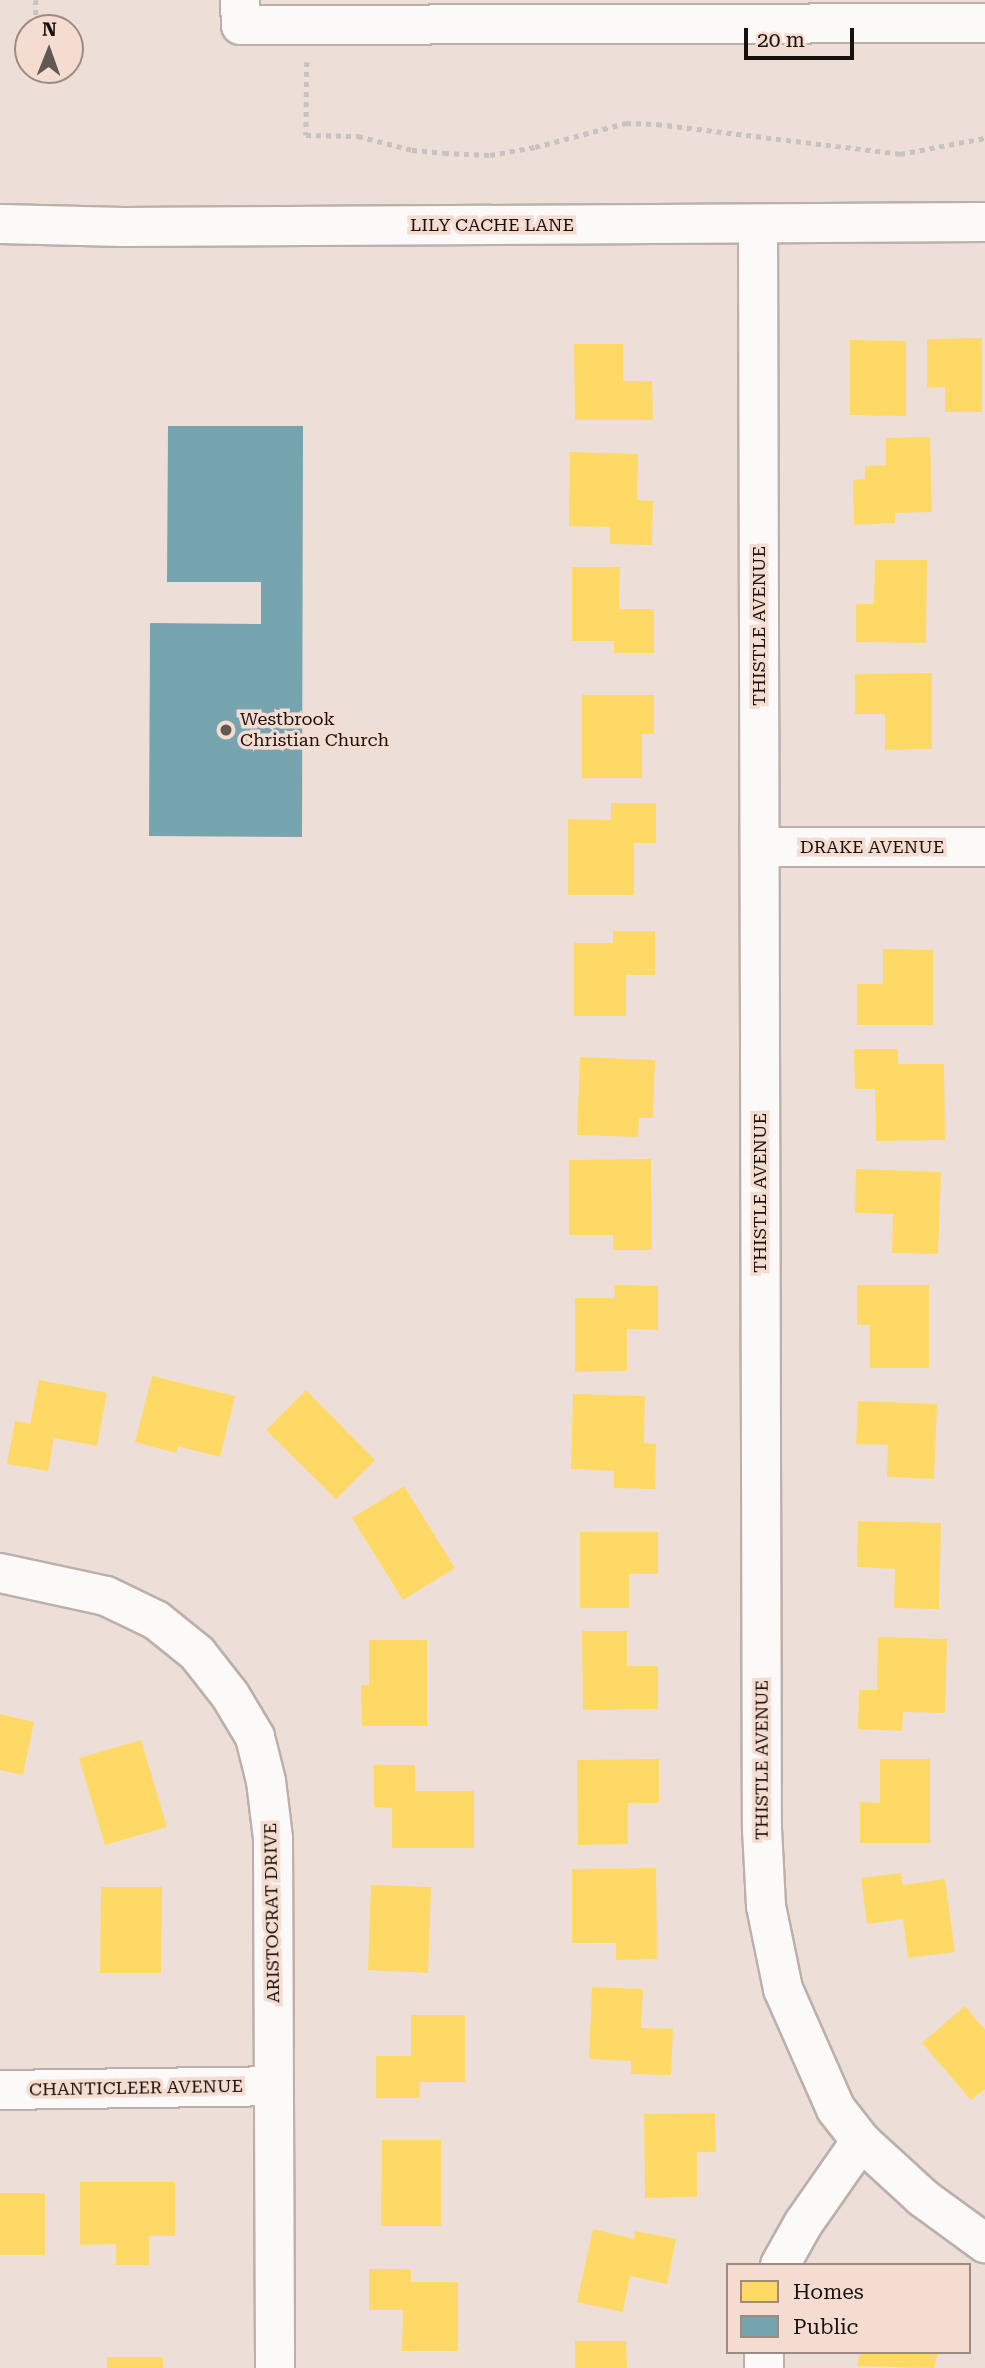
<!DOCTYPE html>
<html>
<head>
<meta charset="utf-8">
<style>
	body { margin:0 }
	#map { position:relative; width:985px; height:2368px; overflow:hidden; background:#eddfd8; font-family:"Roboto Serif",serif }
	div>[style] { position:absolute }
	.homes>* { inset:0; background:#ffd966 }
	.public>* { inset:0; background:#76a5af }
	.path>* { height:4.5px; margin-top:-2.25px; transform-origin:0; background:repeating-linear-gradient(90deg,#c7c3c1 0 5px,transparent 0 10px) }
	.roads { filter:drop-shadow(2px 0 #bbb0ab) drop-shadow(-2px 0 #bbb0ab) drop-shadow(0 2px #bbb0ab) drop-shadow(0 -2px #bbb0ab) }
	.minor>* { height:38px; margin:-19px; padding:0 19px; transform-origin:19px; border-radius:19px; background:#fcfaf9 }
	.dots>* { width:19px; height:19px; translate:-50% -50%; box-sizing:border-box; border:4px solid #f5dcd0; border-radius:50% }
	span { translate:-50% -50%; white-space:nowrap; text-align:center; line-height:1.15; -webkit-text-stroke:7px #f5dcd0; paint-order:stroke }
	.street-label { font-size:18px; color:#19110d }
	.poi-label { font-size:18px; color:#19110d }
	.left { translate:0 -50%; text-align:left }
	.legend { position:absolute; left:726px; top:2263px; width:245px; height:91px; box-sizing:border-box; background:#f5dcd0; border:2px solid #9d8b82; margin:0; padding:9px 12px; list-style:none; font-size:21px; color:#19110d }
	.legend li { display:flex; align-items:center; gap:14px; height:35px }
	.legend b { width:35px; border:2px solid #9d8b82 }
	.north { position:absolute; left:14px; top:14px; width:70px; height:70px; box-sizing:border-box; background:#f5dcd0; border:2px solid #9d8b82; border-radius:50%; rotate:1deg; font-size:19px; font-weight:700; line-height:28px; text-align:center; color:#19110d }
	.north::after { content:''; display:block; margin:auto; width:24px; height:32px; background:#635954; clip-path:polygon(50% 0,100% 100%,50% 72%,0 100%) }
	.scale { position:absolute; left:744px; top:28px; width:110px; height:32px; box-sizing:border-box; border:4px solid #19110d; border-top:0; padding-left:9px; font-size:21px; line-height:24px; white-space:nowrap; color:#19110d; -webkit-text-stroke:5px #f5dcd0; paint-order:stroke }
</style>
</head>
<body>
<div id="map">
	<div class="homes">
		<i style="clip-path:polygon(982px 338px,982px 412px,945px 412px,945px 387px,927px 388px,927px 339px)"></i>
		<i style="clip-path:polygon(850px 340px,906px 341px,906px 416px,850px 415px)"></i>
		<i style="clip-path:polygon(574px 344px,623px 344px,623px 381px,652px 381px,653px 420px,575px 420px)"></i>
		<i style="clip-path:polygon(930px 437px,932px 512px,895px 513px,895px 523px,854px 525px,853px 480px,865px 479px,865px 466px,886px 465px,886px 438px)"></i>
		<i style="clip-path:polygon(570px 452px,638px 454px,637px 500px,653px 501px,652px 545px,610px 544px,610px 527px,569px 526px)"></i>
		<i style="clip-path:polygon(875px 560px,927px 560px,926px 643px,856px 642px,856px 604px,874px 604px)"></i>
		<i style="clip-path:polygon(572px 567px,620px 567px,619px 609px,654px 609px,654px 653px,614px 653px,614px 641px,572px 641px)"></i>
		<i style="clip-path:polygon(932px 673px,932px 749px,885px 750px,885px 714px,855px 714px,855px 674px)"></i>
		<i style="clip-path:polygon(582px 695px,654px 695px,654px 734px,642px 734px,642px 778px,582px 778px)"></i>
		<i style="clip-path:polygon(611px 803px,656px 803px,656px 843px,634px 843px,634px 895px,568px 895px,568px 819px,611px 820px)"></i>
		<i style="clip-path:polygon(613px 931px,655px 931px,655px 975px,626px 975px,626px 1016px,574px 1016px,574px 943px,613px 943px)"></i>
		<i style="clip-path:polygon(883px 949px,933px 950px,933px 1025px,857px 1025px,857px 984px,883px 984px)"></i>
		<i style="clip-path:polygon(854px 1049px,898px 1049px,898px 1064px,944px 1064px,945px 1140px,876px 1141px,875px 1089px,855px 1089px)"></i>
		<i style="clip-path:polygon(580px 1057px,655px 1060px,653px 1118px,639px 1118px,638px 1137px,577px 1135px)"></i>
		<i style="clip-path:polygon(651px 1159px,652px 1250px,613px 1250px,613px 1235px,569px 1235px,569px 1160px)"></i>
		<i style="clip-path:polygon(856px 1169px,941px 1172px,938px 1254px,892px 1253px,893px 1214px,855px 1213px)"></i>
		<i style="clip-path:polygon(614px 1285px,658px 1286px,658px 1330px,627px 1329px,627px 1371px,575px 1372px,575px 1298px,615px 1298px)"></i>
		<i style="clip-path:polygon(857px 1285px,929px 1285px,929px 1368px,870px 1368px,870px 1325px,857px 1325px)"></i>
		<i style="clip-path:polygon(152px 1376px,235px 1396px,220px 1457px,178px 1446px,176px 1453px,135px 1442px)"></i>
		<i style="clip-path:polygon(39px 1380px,107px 1393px,97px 1446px,54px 1438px,48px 1471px,7px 1464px,15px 1421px,30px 1424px)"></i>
		<i style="clip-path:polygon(306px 1390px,375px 1460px,336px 1499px,266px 1430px)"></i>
		<i style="clip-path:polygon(573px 1394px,645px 1396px,644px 1443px,656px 1444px,655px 1489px,614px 1488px,614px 1471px,571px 1469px)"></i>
		<i style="clip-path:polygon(858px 1401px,937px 1404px,934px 1479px,887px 1477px,888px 1445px,856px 1444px)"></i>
		<i style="clip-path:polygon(404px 1486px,455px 1568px,403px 1600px,352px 1518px)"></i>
		<i style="clip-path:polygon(858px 1521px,941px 1523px,939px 1609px,894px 1608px,895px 1569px,857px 1567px)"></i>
		<i style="clip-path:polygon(580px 1532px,658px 1532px,658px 1574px,629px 1574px,629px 1608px,580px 1608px)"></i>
		<i style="clip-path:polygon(582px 1631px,627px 1631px,627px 1666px,658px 1666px,658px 1709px,583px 1710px)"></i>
		<i style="clip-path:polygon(878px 1637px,947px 1639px,945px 1713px,903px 1712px,902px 1731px,858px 1729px,859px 1690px,877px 1690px)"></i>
		<i style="clip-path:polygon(369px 1640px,427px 1640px,427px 1726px,362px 1726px,361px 1685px,369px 1685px)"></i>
		<i style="clip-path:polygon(0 1714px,34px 1722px,23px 1775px,0 1770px)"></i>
		<i style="clip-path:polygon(141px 1740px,167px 1827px,105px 1845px,79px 1758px)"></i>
		<i style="clip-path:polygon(659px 1759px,659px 1803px,628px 1803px,628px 1844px,578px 1845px,577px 1760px)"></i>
		<i style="clip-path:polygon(880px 1759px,930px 1759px,930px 1843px,860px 1843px,860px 1802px,880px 1803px)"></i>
		<i style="clip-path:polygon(374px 1765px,415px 1765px,415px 1791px,474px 1791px,474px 1848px,392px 1848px,392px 1808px,374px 1807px)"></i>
		<i style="clip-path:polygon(656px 1868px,657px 1959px,616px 1960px,616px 1943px,572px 1943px,572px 1869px)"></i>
		<i style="clip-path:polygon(901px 1873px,903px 1885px,945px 1879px,955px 1952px,908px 1958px,903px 1919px,867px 1924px,861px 1878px)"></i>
		<i style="clip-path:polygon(371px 1885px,431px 1887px,428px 1973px,368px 1970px)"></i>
		<i style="clip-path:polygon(101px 1887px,162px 1887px,161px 1973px,100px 1973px)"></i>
		<i style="clip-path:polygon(592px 1987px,643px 1989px,641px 2028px,673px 2029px,671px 2075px,631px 2074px,631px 2061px,589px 2059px)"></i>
		<i style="clip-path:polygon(965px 2006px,985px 2030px,985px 2089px,971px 2100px,922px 2043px)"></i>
		<i style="clip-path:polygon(411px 2015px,465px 2015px,465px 2082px,420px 2082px,420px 2098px,376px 2098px,376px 2056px,411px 2056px)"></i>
		<i style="clip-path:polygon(715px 2113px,716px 2152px,697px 2152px,697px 2197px,645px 2198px,644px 2114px)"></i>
		<i style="clip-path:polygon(382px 2140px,441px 2140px,441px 2226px,381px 2226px)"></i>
		<i style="clip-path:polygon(80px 2182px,175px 2182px,175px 2236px,149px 2236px,149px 2265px,116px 2265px,116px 2244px,80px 2245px)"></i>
		<i style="clip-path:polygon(0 2193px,45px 2193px,45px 2255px,0 2255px)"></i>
		<i style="clip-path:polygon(593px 2229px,634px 2239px,635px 2231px,676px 2239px,667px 2284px,630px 2276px,623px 2312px,577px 2302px)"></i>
		<i style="clip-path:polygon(369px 2269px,411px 2269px,411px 2282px,458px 2282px,458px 2351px,402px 2351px,403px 2310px,369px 2310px)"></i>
		<i style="clip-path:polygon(575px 2341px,626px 2341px,627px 2368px,575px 2368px)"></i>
		<i style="clip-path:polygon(860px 2352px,938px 2352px,934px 2368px,857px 2366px)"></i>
		<i style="clip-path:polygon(107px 2357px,163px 2357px,163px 2368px,107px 2368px)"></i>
	</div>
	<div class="public">
		<i style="clip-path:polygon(168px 426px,303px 426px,302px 837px,149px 836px,150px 623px,261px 624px,261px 582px,167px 582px)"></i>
	</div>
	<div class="path">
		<i style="left:36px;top:0;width:28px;rotate:90deg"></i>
		<i style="left:307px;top:62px;width:73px;rotate:90.8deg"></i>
		<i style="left:306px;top:135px;width:52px;rotate:1.1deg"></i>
		<i style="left:358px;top:136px;width:56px;rotate:14.5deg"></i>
		<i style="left:412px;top:150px;width:32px;rotate:5deg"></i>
		<i style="left:444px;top:153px;width:46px;rotate:2.5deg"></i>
		<i style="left:490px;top:155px;width:46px;rotate:-10.1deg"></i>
		<i style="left:535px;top:147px;width:94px;rotate:-14.8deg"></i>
		<i style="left:626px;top:123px;width:31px;rotate:2deg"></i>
		<i style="left:657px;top:124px;width:245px;rotate:7deg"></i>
		<i style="left:900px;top:154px;width:86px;rotate:-10.7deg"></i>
		<i style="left:36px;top:70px;width:3px;rotate:90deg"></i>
	</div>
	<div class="roads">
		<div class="minor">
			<i style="left:240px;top:0;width:25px;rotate:88deg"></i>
			<i style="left:241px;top:25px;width:744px;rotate:-0.15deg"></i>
			<i style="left:0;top:224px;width:123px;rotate:1.4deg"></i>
			<i style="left:123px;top:227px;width:862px;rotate:-0.33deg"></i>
			<i style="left:758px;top:224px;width:1605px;rotate:89.86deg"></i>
			<i style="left:762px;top:1829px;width:77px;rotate:87deg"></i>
			<i style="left:766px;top:1906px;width:85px;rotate:78.4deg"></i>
			<i style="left:783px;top:1989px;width:131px;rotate:66.2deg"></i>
			<i style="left:836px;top:2109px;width:41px;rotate:52deg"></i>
			<i style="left:861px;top:2141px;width:84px;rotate:42.6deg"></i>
			<i style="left:923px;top:2198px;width:77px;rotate:36deg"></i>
			<i style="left:760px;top:847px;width:225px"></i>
			<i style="left:0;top:1573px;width:108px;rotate:12.2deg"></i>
			<i style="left:106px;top:1596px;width:55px;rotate:25.6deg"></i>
			<i style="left:156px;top:1620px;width:53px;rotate:38.8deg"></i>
			<i style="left:197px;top:1653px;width:53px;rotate:51.8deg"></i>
			<i style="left:230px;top:1695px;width:49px;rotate:59.2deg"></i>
			<i style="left:255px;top:1737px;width:45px;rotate:76deg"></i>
			<i style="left:266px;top:1781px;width:57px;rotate:83deg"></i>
			<i style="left:273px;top:1838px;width:530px;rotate:89.78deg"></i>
			<i style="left:0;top:2090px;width:273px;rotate:-0.8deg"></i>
			<i style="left:780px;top:2265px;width:47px;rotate:-60.7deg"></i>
			<i style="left:803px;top:2224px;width:101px;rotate:-55.1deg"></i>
			<i style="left:764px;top:2352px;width:16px;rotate:90deg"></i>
		</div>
	</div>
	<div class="dots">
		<i style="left:226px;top:730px;background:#635954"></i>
	</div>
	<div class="street-label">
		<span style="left:492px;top:225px">LILY CACHE LANE</span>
		<span style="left:759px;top:626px;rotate:-90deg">THISTLE AVENUE</span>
		<span style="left:872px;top:847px">DRAKE AVENUE</span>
		<span style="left:760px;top:1193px;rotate:-90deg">THISTLE AVENUE</span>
		<span style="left:762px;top:1760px;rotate:-90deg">THISTLE AVENUE</span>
		<span style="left:272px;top:1913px;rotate:-91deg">ARISTOCRAT DRIVE</span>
		<span style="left:136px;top:2088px;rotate:-1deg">CHANTICLEER AVENUE</span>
	</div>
	<div class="poi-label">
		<span class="left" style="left:240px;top:730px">Westbrook<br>Christian Church</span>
	</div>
	<ul class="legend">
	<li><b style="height:19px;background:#ffd966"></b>Homes</li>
	<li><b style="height:19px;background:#76a5af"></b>Public</li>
	</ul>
	<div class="north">N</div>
	<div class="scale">20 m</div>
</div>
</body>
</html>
